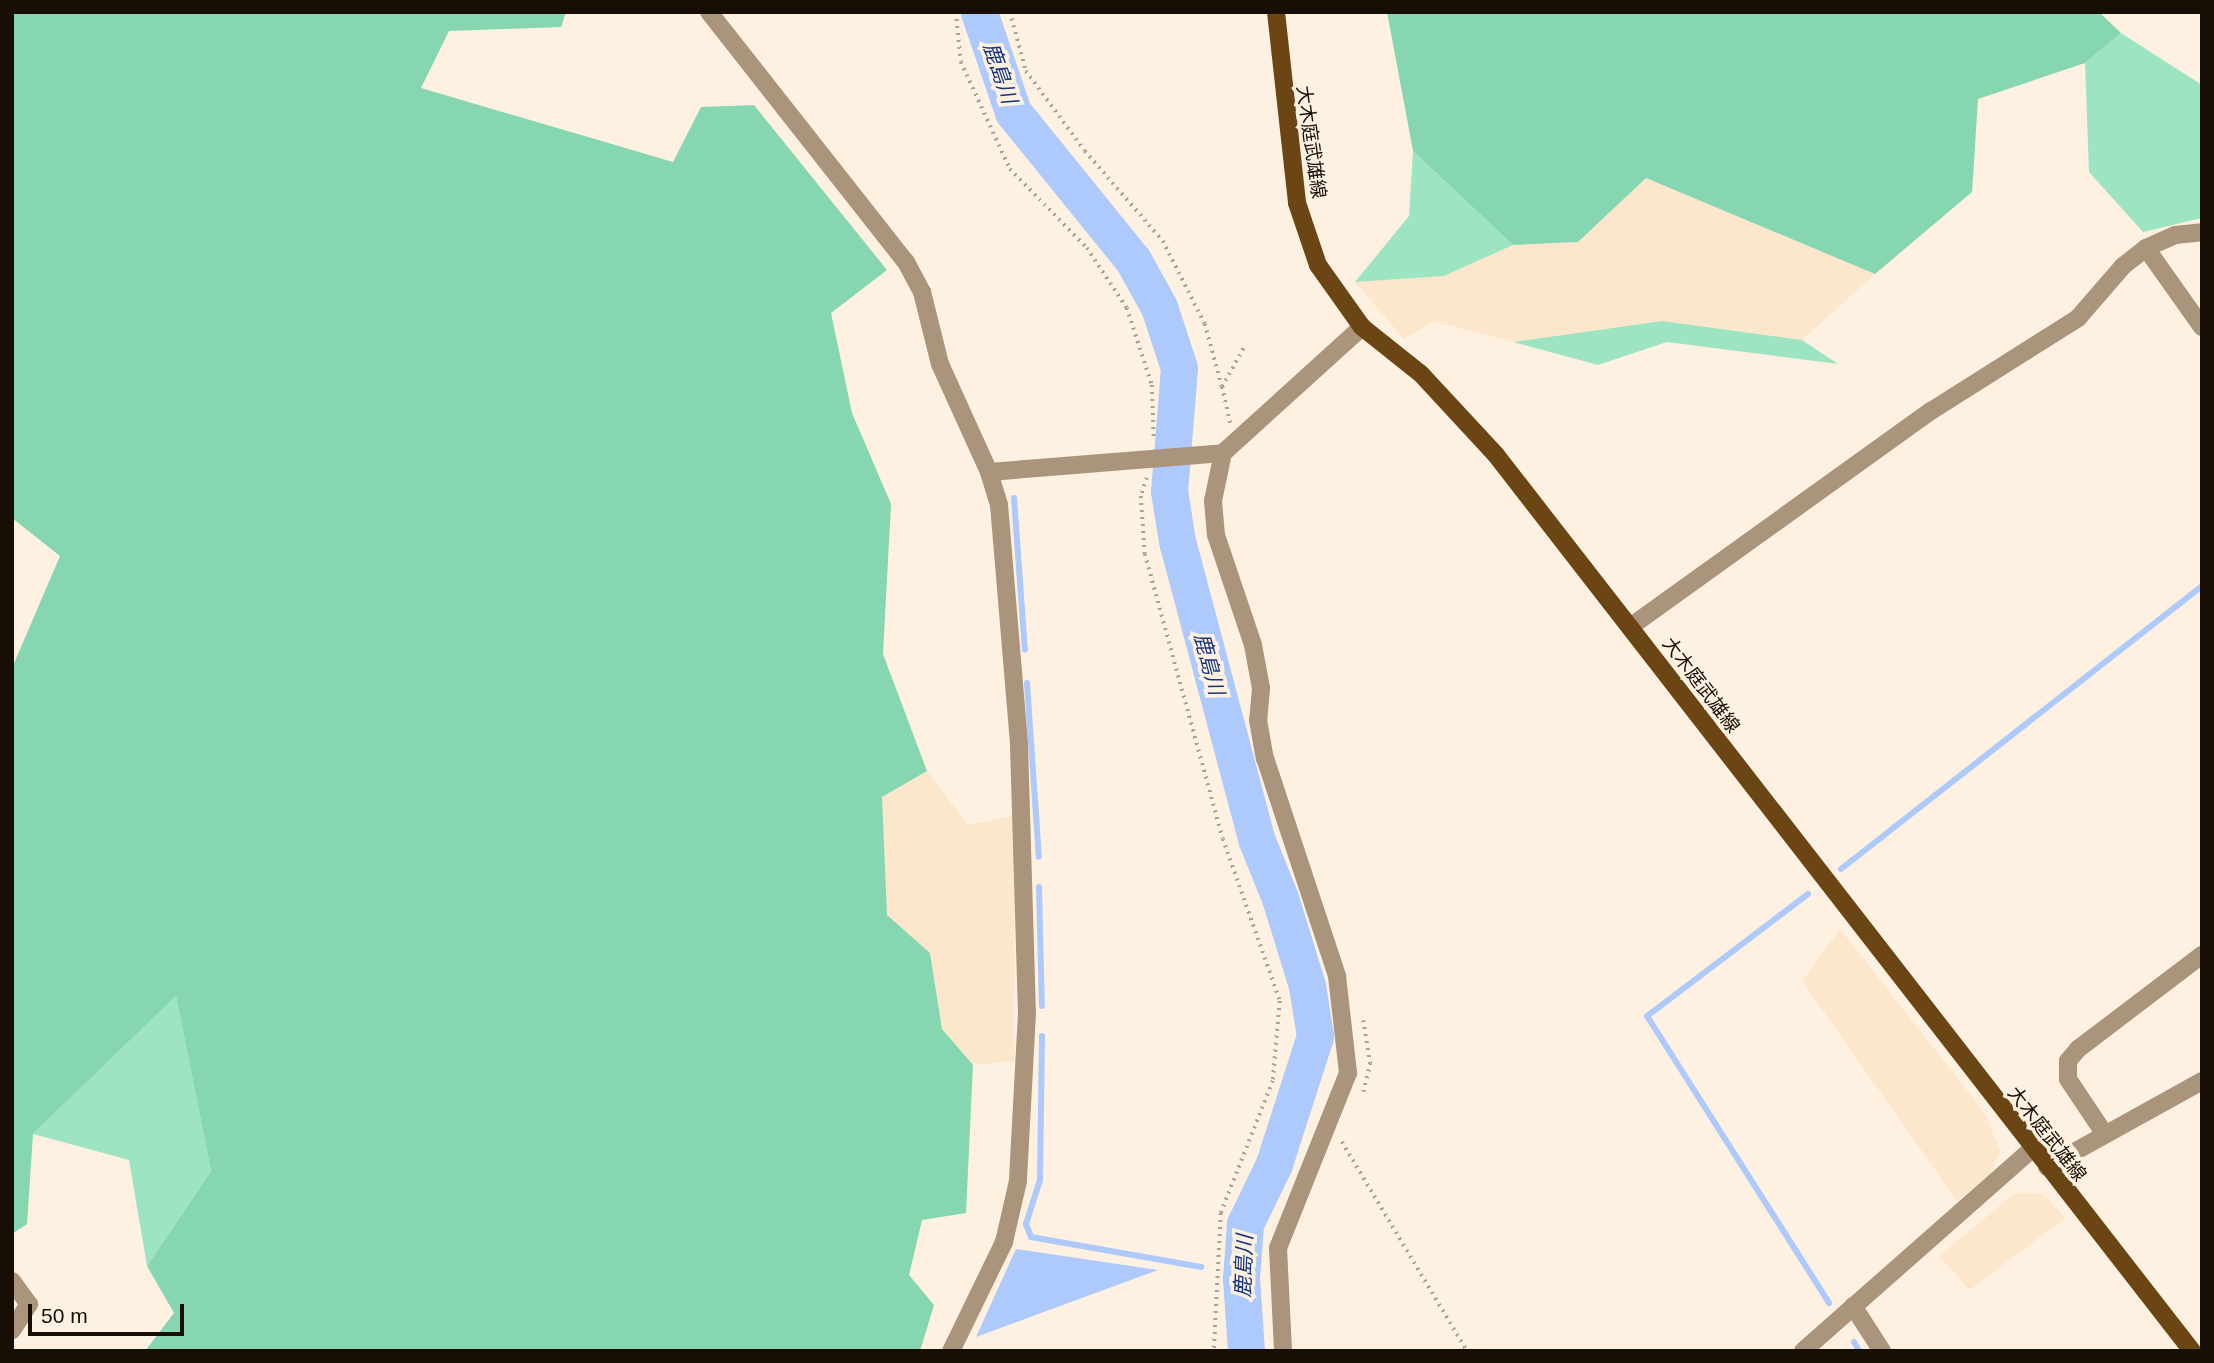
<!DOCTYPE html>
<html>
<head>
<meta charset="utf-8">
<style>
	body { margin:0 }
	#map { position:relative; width:2214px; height:1363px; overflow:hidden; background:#fef1e1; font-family:Helvetica,"Noto Sans JP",sans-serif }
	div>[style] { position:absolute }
	.built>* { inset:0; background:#fce7cc }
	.green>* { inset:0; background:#9ce4c2 }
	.forest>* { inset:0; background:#85d6b1 }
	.water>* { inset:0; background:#aec9fb }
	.stream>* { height:6px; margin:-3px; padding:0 3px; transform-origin:3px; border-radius:3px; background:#aec9fb }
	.river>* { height:37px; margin:-18.5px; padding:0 18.5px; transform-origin:18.5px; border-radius:18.5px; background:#aec9fb }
	.path>* { height:3.5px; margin-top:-1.75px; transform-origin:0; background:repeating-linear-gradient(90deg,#aca193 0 2px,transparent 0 7px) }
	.minor>* { height:18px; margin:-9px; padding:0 9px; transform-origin:9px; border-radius:9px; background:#aa947c }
	.major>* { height:18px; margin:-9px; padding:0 9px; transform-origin:9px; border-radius:9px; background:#6b4614 }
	span { translate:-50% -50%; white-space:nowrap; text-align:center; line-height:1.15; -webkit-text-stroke:7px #fef1e1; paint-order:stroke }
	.street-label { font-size:19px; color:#170f06 }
	.water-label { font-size:21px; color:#15367c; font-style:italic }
	.frame { position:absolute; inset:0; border:14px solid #170f06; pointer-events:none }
	.scale { position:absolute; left:28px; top:1304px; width:156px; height:32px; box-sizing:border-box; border:4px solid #170f06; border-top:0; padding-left:9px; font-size:21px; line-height:24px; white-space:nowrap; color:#170f06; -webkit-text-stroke:5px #fef1e1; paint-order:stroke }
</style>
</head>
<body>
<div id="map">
	<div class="built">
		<i style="clip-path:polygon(1646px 178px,1875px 274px,1802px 340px,1662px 321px,1513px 342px,1435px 321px,1404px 339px,1355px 282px,1444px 276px,1513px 245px,1578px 242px)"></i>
		<i style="clip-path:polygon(927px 771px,968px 825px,1015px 815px,1014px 1061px,973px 1065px,942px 1029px,930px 953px,887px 915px,882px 797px)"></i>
		<i style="clip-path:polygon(1840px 929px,1984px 1112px,2000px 1151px,1990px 1174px,1957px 1201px,1802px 981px)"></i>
		<i style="clip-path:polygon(2015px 1193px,2043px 1193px,2065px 1218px,1970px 1290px,1939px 1256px)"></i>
	</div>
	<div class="green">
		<i style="clip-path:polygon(2121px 33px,2202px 85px,2202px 218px,2143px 232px,2089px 172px,2085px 63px)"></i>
		<i style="clip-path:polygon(1413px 151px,1513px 245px,1444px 276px,1355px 282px,1409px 216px)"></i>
		<i style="clip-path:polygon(1662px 321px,1802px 340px,1838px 364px,1667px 342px,1598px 365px,1513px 342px)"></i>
		<i style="clip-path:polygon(176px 996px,211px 1171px,147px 1266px,129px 1160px,33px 1134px)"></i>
	</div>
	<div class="forest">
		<i style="clip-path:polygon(12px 12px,566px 12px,561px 27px,449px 31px,421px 88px,673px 162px,701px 107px,754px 105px,887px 270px,831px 313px,852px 413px,891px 504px,883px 654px,927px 771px,882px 797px,887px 915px,930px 953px,942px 1029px,973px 1065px,966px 1213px,922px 1220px,909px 1275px,934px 1305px,920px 1351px,145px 1351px,174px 1313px,147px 1266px,211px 1171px,176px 996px,33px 1134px,27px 1224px,12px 1234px,12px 668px,60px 556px,12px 518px)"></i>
		<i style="clip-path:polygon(1387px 12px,2099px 12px,2121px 33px,2085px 63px,1978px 99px,1972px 192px,1875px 274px,1646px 178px,1578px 242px,1513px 245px,1413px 151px)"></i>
	</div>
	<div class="water">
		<i style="clip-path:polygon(1016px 1249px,1158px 1270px,976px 1337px)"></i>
	</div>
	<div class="stream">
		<i style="left:1014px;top:498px;width:152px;rotate:85.9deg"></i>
		<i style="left:1027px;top:683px;width:174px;rotate:86.1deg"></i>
		<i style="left:1841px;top:869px;width:459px;rotate:-38.1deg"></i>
		<i style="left:1039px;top:887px;width:119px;rotate:88.6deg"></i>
		<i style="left:1808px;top:894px;width:202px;rotate:142.8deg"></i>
		<i style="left:1647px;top:1016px;width:340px;rotate:57.6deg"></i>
		<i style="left:1042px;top:1036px;width:144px;rotate:90.8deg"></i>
		<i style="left:1040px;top:1180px;width:46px;rotate:107.7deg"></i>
		<i style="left:1026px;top:1224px;width:14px;rotate:69deg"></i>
		<i style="left:1031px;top:1237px;width:173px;rotate:10deg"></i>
		<i style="left:1227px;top:1273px;width:15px;rotate:20deg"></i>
		<i style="left:1854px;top:1342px;width:10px;rotate:61deg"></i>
	</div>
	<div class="river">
		<i style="left:979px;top:12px;width:106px;rotate:71.2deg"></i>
		<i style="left:1013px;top:112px;width:191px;rotate:51deg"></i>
		<i style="left:1133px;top:260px;width:54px;rotate:61deg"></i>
		<i style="left:1159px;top:307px;width:64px;rotate:71.8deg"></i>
		<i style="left:1179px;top:368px;width:123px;rotate:94.6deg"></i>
		<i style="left:1169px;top:491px;width:51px;rotate:80.9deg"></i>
		<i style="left:1177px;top:541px;width:310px;rotate:75.1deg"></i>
		<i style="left:1257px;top:841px;width:61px;rotate:68deg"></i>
		<i style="left:1280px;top:898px;width:92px;rotate:72.9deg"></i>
		<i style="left:1307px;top:986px;width:51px;rotate:80.9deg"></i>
		<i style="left:1315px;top:1036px;width:134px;rotate:107.8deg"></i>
		<i style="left:1274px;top:1164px;width:67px;rotate:115.8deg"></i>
		<i style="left:1245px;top:1224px;width:54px;rotate:94.2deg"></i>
		<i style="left:1241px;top:1278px;width:73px;rotate:86.1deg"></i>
	</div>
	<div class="path">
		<i style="left:956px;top:12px;width:50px;rotate:84.3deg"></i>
		<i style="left:961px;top:62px;width:118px;rotate:65.4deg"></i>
		<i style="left:1010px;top:169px;width:110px;rotate:45.7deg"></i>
		<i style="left:1087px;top:248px;width:72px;rotate:56.3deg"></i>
		<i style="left:1127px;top:308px;width:81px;rotate:72deg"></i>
		<i style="left:1152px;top:385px;width:55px;rotate:87.9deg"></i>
		<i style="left:1010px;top:12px;width:61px;rotate:74.8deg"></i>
		<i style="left:1026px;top:71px;width:99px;rotate:53.6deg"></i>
		<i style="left:1085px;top:151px;width:119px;rotate:49.1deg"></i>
		<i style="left:1163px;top:241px;width:93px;rotate:63.2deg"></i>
		<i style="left:1205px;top:324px;width:65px;rotate:74.9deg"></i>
		<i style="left:1230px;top:423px;width:37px;rotate:-103deg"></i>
		<i style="left:1222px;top:387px;width:48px;rotate:-61.3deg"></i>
		<i style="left:1147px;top:478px;width:19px;rotate:108deg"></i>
		<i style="left:1141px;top:496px;width:58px;rotate:86.1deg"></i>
		<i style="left:1145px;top:554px;width:295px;rotate:74.7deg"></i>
		<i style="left:1223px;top:839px;width:172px;rotate:70.6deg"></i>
		<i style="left:1280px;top:1001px;width:80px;rotate:95deg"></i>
		<i style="left:1273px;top:1081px;width:142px;rotate:111.5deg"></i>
		<i style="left:1221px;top:1213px;width:138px;rotate:92.9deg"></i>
		<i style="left:1363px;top:1092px;width:29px;rotate:-76deg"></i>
		<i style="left:1370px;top:1064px;width:44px;rotate:-99.2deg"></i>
		<i style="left:1342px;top:1142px;width:244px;rotate:59.1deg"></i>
	</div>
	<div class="minor">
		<i style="left:709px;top:12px;width:318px;rotate:51.8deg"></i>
		<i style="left:906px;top:262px;width:34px;rotate:62deg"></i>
		<i style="left:922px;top:292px;width:74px;rotate:76deg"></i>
		<i style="left:940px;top:364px;width:119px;rotate:65.6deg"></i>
		<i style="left:989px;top:472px;width:34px;rotate:73deg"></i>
		<i style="left:999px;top:505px;width:241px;rotate:85.2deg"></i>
		<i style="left:1019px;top:745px;width:268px;rotate:88.3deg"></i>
		<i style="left:1027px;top:1013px;width:168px;rotate:93.1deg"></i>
		<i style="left:1018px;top:1181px;width:63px;rotate:102.9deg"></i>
		<i style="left:1004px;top:1242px;width:121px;rotate:115.9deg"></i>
		<i style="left:2146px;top:248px;width:97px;rotate:54.7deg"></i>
		<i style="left:1223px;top:453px;width:49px;rotate:101.8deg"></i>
		<i style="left:1213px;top:501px;width:34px;rotate:85deg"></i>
		<i style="left:1216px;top:535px;width:116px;rotate:71.4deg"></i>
		<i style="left:1253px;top:645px;width:44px;rotate:79.5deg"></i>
		<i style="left:1261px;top:688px;width:32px;rotate:95deg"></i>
		<i style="left:1258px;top:720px;width:39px;rotate:80deg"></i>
		<i style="left:1265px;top:758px;width:230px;rotate:71.7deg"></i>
		<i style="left:1337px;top:976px;width:98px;rotate:83.5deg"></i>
		<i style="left:1348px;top:1073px;width:188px;rotate:111.8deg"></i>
		<i style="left:1278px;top:1248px;width:103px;rotate:87.2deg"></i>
		<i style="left:989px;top:472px;width:235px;rotate:-4.6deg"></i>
		<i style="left:1223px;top:453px;width:188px;rotate:-42.2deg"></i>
		<i style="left:1630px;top:627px;width:370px;rotate:-35.7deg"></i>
		<i style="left:1931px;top:411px;width:174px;rotate:-32.3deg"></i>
		<i style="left:2078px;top:318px;width:69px;rotate:-49.1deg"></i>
		<i style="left:2123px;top:266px;width:29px;rotate:-38deg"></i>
		<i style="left:2146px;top:248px;width:32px;rotate:-24deg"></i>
		<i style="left:2175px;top:235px;width:27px;rotate:-6deg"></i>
		<i style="left:2104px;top:1133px;width:65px;rotate:-123.7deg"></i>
		<i style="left:2068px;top:1079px;width:18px;rotate:-90deg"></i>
		<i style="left:2068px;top:1061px;width:16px;rotate:-50deg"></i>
		<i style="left:2078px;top:1049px;width:156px;rotate:-37.2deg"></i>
		<i style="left:2047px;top:1167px;width:177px;rotate:-29deg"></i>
		<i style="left:12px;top:1281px;width:29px;rotate:54deg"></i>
		<i style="left:29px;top:1304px;width:31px;rotate:123deg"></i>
		<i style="left:1853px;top:1306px;width:54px;rotate:57.2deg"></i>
		<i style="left:1803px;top:1351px;width:305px;rotate:-41.4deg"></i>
	</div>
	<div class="major">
		<i style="left:1276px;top:12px;width:192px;rotate:83.7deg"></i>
		<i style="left:1297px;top:203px;width:65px;rotate:71.3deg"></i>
		<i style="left:1318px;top:265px;width:76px;rotate:54.6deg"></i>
		<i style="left:1362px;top:327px;width:75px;rotate:38.5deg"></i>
		<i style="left:1421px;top:374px;width:110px;rotate:47.2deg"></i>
		<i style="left:1496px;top:455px;width:1135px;rotate:52.16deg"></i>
	</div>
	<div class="street-label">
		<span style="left:1311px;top:142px;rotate:82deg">大木庭武雄線</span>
		<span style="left:1701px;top:685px;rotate:53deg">大木庭武雄線</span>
		<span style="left:2047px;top:1134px;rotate:52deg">大木庭武雄線</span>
	</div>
	<div class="water-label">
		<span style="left:1000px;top:73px;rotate:71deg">鹿島川</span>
		<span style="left:1209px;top:664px;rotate:75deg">鹿島川</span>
		<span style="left:1244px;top:1266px;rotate:-88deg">鹿島川</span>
	</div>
	<div class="frame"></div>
	<div class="scale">50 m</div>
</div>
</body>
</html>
